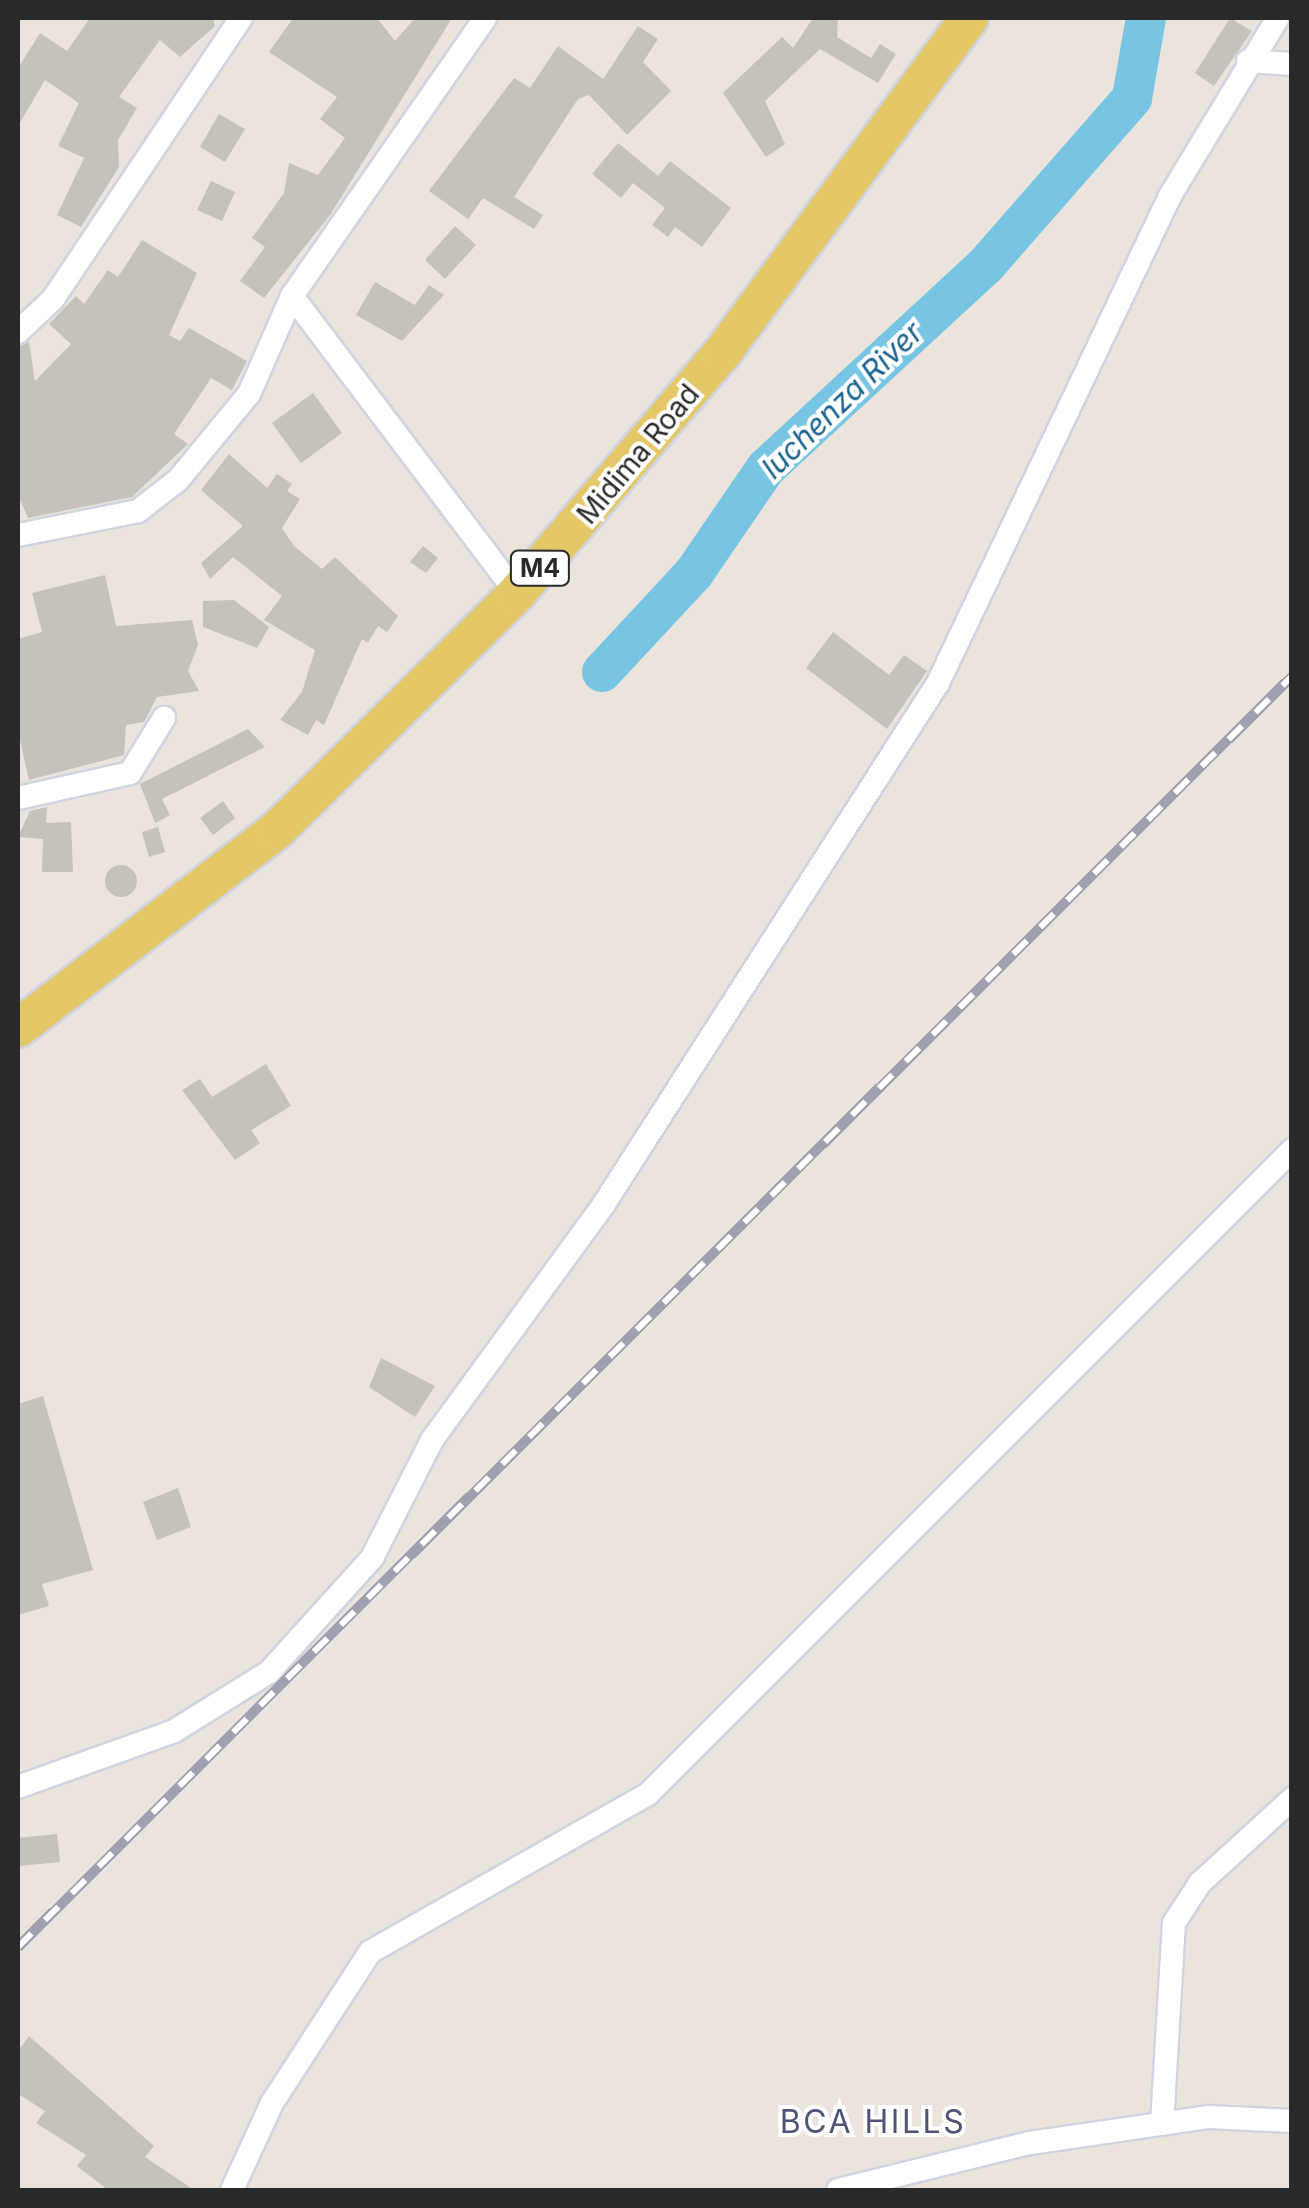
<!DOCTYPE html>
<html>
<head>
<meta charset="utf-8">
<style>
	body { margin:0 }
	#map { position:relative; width:1309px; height:2208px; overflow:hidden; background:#eae4dc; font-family:Inter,sans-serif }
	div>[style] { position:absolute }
	.river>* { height:40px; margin:-20px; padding:0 20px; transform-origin:20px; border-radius:20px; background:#77c5e3 }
	.building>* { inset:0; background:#c5c1bb }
	.round { border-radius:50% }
	.roads { filter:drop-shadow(2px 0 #d1d4e0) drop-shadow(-2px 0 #d1d4e0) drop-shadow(0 2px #d1d4e0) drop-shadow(0 -2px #d1d4e0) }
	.street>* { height:22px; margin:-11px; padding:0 11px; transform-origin:11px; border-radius:11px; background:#fff }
	.primary>* { height:38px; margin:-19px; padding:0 19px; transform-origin:19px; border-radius:19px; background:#e4c867 }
	.rail>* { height:10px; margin-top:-5px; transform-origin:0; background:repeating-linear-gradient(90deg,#fff 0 19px,#9fa1b1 0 38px); box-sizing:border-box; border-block:2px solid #9fa1b1 }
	span { translate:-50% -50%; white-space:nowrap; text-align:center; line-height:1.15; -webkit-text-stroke:8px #fff; paint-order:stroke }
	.shield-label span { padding:2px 8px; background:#fff; border:2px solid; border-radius:8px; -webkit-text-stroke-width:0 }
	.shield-label { font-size:25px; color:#292929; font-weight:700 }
	.street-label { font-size:28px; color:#292929 }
	.water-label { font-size:30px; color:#19638d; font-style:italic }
	.quarter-label { font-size:32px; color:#4d5475; letter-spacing:2.5px }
	.frame { position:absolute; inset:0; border:20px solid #292929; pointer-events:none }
</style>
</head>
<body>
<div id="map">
	<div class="river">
		<i style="left:602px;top:672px;width:135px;rotate:-47.1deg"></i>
		<i style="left:694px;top:573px;width:127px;rotate:-55.6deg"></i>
		<i style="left:766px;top:468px;width:299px;rotate:-42.7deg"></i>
		<i style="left:986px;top:265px;width:222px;rotate:-48.8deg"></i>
		<i style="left:1132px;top:98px;width:81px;rotate:-80.1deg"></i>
	</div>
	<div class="building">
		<i style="clip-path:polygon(90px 18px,213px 18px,215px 26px,180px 57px,160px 40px,119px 97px,137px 108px,118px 140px,119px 167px,81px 227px,57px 215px,84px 158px,58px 146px,79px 103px,45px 80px,18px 126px,18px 68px,40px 33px,67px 51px)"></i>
		<i style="clip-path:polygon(293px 18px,377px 18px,395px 41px,415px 18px,452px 18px,330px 215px,264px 298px,240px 281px,265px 247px,252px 238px,284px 193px,289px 163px,318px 175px,345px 138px,320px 119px,337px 97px,269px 52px)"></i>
		<i style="clip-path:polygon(813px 18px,838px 18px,837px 37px,871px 58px,880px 44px,896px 54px,878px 83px,820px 49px,765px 101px,785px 144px,766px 157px,723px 93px,782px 37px,793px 48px)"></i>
		<i style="clip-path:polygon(1230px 18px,1252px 31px,1214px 86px,1195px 73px)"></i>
		<i style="clip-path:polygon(638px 26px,658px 39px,643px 62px,671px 91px,627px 135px,589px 95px,578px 99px,514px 197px,543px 215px,534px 229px,483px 198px,468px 219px,429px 191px,514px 78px,530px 88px,558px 46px,603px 79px)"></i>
		<i style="clip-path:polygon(219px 114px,245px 129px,225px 162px,200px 147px)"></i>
		<i style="clip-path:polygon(618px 143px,658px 176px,670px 161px,731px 208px,702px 247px,675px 227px,668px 237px,652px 225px,665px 208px,633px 183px,621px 198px,592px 174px)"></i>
		<i style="clip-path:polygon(211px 181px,235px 192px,222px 221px,197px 210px)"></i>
		<i style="clip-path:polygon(455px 226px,476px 245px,445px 279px,425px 260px)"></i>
		<i style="clip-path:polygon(142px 240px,197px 273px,169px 335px,180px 341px,189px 328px,247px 361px,232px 390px,211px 378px,174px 434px,188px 444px,132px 497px,28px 518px,18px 495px,18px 347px,29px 342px,35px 381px,71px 344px,49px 324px,76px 296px,84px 304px,108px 270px,118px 277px)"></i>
		<i style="clip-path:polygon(375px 282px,415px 305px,429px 285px,444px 295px,402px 341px,356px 315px)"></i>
		<i style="clip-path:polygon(313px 393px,342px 433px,301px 463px,272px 423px)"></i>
		<i style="clip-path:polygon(229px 454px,267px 488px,277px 474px,292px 484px,287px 491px,300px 499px,282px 528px,294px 546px,322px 569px,335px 557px,398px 616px,387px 632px,378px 626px,368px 643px,362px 639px,324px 725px,316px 720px,308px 735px,280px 720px,302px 692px,315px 650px,264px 620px,282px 596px,233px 557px,210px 579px,201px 563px,243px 526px,201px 490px)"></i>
		<i style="clip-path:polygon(423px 546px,438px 558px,426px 573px,410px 562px)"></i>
		<i style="clip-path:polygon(105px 575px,116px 626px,192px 620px,198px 645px,188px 671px,199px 691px,157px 697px,144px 722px,126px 725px,124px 755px,29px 780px,18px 731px,18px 639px,42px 632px,32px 593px)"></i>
		<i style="clip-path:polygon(234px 600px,269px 627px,257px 648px,203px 627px,203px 601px)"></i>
		<i style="clip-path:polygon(833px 632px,889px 675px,904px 655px,927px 671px,887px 729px,806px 668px)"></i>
		<i style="clip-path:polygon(248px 729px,265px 747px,162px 799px,170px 815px,155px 823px,140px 784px)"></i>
		<i style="clip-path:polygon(223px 801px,235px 818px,213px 835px,200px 818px)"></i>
		<i style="clip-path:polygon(47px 807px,46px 823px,71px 822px,73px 872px,42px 872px,43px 839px,18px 837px,30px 811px)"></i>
		<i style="clip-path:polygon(158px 827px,165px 852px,149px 857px,142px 832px)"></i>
		<i class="round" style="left:105px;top:865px;width:32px;height:32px"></i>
		<i style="clip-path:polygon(266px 1064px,291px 1106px,251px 1130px,260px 1143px,235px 1160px,182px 1090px,200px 1079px,212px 1097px)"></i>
		<i style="clip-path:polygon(381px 1358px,435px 1386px,415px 1417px,369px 1387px)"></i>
		<i style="clip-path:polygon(43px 1396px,93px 1570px,42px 1584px,49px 1606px,18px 1615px,18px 1404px)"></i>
		<i style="clip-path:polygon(178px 1488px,191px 1527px,157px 1540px,143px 1502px)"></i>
		<i style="clip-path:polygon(57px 1834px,60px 1862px,18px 1866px,18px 1838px)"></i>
		<i style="clip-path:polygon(29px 2036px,154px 2146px,145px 2157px,194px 2190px,108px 2190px,77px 2166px,86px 2155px,36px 2123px,45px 2111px,18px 2094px,18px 2051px)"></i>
	</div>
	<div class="roads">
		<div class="street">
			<i style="left:1248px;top:61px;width:44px;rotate:3.9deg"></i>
			<i style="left:292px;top:296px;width:373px;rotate:52.9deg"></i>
			<i style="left:18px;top:332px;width:48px;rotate:-43.3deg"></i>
			<i style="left:53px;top:299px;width:338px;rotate:-56.2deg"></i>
			<i style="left:18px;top:535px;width:122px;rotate:-11.3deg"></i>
			<i style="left:138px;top:511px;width:51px;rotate:-37.8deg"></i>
			<i style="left:178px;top:480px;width:112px;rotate:-50.5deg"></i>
			<i style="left:249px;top:394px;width:107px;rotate:-66.3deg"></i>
			<i style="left:292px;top:296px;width:338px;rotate:-55.2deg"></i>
			<i style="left:18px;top:798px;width:115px;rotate:-12.6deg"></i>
			<i style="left:130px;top:773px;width:65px;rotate:-58.3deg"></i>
			<i style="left:18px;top:1787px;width:166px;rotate:-19.7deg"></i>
			<i style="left:174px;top:1731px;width:112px;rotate:-31.8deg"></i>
			<i style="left:269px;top:1672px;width:154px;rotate:-47.9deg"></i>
			<i style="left:372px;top:1558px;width:132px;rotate:-63deg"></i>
			<i style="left:432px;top:1440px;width:292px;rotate:-53.9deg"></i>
			<i style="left:604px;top:1204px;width:619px;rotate:-57.34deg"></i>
			<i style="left:938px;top:683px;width:539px;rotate:-64.53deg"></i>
			<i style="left:1170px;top:196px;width:208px;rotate:-58.8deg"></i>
			<i style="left:1162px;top:2124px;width:201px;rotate:-86.6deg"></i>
			<i style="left:1174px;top:1923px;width:48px;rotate:-57deg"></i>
			<i style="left:1200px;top:1883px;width:125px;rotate:-42.4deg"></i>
			<i style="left:232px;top:2190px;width:96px;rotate:-65.3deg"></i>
			<i style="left:272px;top:2103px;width:180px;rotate:-57deg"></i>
			<i style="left:370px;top:1952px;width:320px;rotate:-29.6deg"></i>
			<i style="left:648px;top:1794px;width:911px;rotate:-45deg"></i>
			<i style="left:838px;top:2190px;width:198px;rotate:-13.8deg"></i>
			<i style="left:1030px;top:2143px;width:181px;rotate:-8.3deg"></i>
			<i style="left:1209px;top:2117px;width:83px;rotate:2.8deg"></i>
		</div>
		<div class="primary">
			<i style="left:18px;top:1028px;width:326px;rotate:-37.4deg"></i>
			<i style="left:277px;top:830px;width:337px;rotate:-44.6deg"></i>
			<i style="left:517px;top:593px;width:317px;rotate:-49.5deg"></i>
			<i style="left:723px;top:352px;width:415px;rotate:-53.6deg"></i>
		</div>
	</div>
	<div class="rail">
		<i style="left:18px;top:1947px;width:1800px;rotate:-44.93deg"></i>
	</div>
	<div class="shield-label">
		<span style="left:540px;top:568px">M4</span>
	</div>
	<div class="street-label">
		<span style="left:638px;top:454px;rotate:-50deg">Midima Road</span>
	</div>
	<div class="water-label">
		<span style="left:842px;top:400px;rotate:-44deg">luchenza River</span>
	</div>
	<div class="quarter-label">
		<span style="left:873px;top:2122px">BCA HILLS</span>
	</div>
	<div class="frame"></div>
</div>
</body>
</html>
